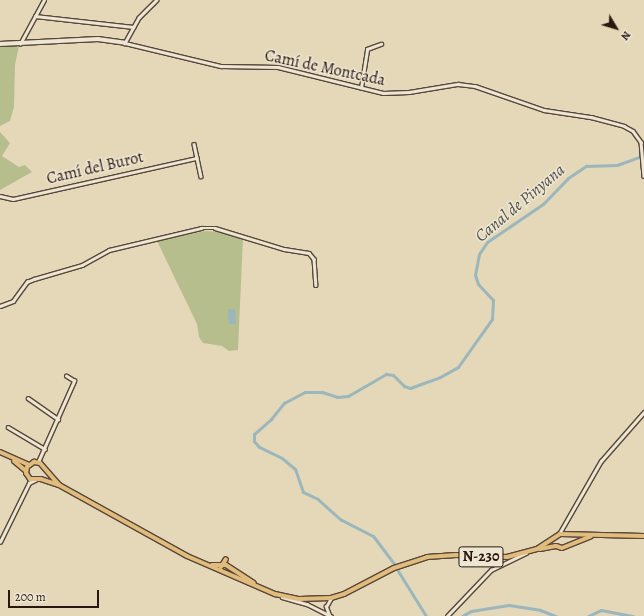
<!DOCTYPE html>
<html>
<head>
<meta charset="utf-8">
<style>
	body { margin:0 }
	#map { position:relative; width:644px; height:616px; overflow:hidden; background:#e4d8b9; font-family:Alegreya,serif }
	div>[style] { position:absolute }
	.green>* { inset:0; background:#b7be8d }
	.water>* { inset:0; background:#9bb7bb }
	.canal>* { height:3px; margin:-1.5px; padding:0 1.5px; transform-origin:1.5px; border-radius:1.5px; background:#9bb7bb }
	.roads { filter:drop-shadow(1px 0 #58473a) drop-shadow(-1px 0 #58473a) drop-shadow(0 1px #58473a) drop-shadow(0 -1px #58473a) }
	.minor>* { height:2.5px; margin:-1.25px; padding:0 1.25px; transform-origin:1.25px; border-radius:1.25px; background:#ede6d2 }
	.tertiary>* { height:3.5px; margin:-1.75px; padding:0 1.75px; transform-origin:1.75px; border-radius:1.75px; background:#ede6d2 }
	.primary>* { height:4px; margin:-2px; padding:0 2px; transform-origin:2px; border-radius:2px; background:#e2bc7c }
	span { translate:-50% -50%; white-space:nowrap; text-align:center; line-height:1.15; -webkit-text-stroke:3px #ede6d2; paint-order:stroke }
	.shield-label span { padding:1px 3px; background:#ede6d2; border:1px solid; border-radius:3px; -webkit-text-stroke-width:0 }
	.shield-label { font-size:15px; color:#29170f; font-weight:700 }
	.street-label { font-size:16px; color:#29170f }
	.water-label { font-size:17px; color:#514f4b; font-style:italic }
	.north { position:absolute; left:596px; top:8px; width:40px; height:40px; -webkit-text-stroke:3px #ede6d2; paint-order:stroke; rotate:128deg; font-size:11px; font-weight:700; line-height:16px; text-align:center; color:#29170f }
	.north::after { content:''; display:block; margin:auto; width:14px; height:18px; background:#29170f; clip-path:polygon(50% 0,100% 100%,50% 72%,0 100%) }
	.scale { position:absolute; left:8px; top:590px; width:91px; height:18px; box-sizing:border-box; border:2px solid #29170f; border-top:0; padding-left:5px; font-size:12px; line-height:14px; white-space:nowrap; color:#29170f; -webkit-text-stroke:3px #ede6d2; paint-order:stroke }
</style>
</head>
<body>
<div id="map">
	<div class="green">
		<i style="clip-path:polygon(0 46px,19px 46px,15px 65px,14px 107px,10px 121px,0 126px)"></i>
		<i style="clip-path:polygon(0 132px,10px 143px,2px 156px,19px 167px,25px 165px,32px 172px,0 190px)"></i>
		<i style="clip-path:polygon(205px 231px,222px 232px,243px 238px,238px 350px,229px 351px,222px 346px,203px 343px,199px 337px,197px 324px,157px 241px)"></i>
	</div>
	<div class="water">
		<i style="clip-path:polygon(228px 309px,235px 309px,236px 324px,229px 324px)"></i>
	</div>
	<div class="canal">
		<i style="left:395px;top:565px;width:36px;rotate:-127deg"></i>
		<i style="left:373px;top:536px;width:36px;rotate:-153deg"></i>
		<i style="left:341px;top:520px;width:31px;rotate:-138deg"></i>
		<i style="left:318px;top:499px;width:17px;rotate:-155deg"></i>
		<i style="left:303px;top:492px;width:24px;rotate:-109deg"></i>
		<i style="left:295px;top:469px;width:17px;rotate:-140deg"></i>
		<i style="left:282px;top:458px;width:25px;rotate:-154deg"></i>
		<i style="left:259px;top:447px;width:8px;rotate:-130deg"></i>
		<i style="left:254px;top:441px;width:7px;rotate:-90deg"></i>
		<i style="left:254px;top:434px;width:23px;rotate:-41deg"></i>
		<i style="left:271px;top:419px;width:21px;rotate:-51deg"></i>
		<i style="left:284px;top:403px;width:24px;rotate:-28deg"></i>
		<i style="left:305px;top:392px;width:17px"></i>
		<i style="left:322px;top:392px;width:16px;rotate:18deg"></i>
		<i style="left:337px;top:397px;width:11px;rotate:-5deg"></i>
		<i style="left:348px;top:396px;width:44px;rotate:-30.1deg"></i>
		<i style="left:386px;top:374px;width:7px;rotate:8deg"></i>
		<i style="left:393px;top:375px;width:16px;rotate:45deg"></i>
		<i style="left:404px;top:386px;width:6px;rotate:18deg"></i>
		<i style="left:410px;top:388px;width:32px;rotate:-20deg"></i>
		<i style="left:440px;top:377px;width:21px;rotate:-29deg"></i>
		<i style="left:458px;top:367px;width:59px;rotate:-54.7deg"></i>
		<i style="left:492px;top:319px;width:19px;rotate:-87deg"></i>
		<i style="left:493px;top:300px;width:22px;rotate:-133deg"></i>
		<i style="left:478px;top:284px;width:9px;rotate:-108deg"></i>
		<i style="left:475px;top:275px;width:21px;rotate:-79deg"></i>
		<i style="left:479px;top:254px;width:14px;rotate:-56deg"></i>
		<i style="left:487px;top:242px;width:68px;rotate:-34.2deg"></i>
		<i style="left:543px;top:204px;width:36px;rotate:-46deg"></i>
		<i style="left:568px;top:178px;width:22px;rotate:-34deg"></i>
		<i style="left:586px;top:166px;width:31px;rotate:-2deg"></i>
		<i style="left:617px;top:165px;width:23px;rotate:-20deg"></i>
		<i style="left:398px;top:571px;width:53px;rotate:58.1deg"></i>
		<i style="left:462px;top:616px;width:10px;rotate:-29deg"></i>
		<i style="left:471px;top:611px;width:38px;rotate:-9deg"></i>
		<i style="left:509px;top:605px;width:31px;rotate:9deg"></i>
		<i style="left:540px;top:610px;width:17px;rotate:21deg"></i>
		<i style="left:588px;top:616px;width:14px;rotate:-25deg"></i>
		<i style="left:601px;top:610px;width:33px;rotate:11deg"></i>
	</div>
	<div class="roads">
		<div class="minor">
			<i style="left:157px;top:0;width:25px;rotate:135deg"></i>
			<i style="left:139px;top:18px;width:29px;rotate:119deg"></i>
			<i style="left:125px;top:43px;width:99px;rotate:13.5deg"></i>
			<i style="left:221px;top:66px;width:57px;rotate:1deg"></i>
			<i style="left:278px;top:67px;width:108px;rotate:13.9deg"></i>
			<i style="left:383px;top:93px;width:26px;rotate:-2deg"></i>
			<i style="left:409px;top:92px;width:50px;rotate:-9.3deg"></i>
			<i style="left:458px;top:84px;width:17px;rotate:7deg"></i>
			<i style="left:475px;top:86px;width:73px;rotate:19.2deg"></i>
			<i style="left:544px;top:110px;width:48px;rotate:8.5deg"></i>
			<i style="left:591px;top:117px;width:34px;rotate:15deg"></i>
			<i style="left:624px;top:126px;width:10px;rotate:29deg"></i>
			<i style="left:633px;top:131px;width:14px;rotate:54deg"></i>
			<i style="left:641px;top:142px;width:34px;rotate:85deg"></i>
			<i style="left:35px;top:16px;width:99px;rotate:6.4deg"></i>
			<i style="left:20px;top:44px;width:50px;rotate:-61.4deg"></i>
			<i style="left:361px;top:88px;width:39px;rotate:-81deg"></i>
			<i style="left:367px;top:49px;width:15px;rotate:-20deg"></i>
			<i style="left:194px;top:144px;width:33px;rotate:78deg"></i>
			<i style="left:0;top:196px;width:13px;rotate:13deg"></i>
			<i style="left:13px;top:199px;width:188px;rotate:-12.6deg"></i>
			<i style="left:0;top:306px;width:14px;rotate:-21deg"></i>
			<i style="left:13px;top:301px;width:24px;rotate:-54deg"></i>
			<i style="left:27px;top:282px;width:8px;rotate:-23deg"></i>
			<i style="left:34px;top:279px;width:50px;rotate:-16.3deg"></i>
			<i style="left:82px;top:265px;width:31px;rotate:-29deg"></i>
			<i style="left:109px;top:250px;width:95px;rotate:-13.4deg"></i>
			<i style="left:201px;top:228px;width:14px"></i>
			<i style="left:215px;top:228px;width:72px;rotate:16.9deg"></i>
			<i style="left:284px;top:249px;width:25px;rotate:9deg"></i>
			<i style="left:309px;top:253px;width:8px;rotate:50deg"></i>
			<i style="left:314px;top:259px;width:26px;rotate:86deg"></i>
			<i style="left:28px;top:398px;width:37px;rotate:35deg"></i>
			<i style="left:8px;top:427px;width:43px;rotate:30.7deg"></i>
			<i style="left:38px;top:462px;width:89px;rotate:-66deg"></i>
			<i style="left:74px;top:381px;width:9px;rotate:-148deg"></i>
			<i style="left:559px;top:534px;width:84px;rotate:-60.1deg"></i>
			<i style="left:601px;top:461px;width:65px;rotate:-48.7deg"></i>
			<i style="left:0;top:542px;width:66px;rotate:-63.8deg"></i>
			<i style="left:29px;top:483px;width:7px;rotate:-27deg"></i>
			<i style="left:282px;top:597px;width:26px;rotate:16deg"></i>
			<i style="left:307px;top:604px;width:27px;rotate:27deg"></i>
			<i style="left:329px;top:615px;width:9px;rotate:-111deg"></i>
			<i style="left:326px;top:607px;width:10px;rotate:-61deg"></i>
			<i style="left:447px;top:616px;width:64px;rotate:-46.3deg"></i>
			<i style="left:491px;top:570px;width:39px;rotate:-26deg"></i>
		</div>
		<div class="tertiary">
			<i style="left:0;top:44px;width:98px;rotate:-2.9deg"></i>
			<i style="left:98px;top:39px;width:27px;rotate:8deg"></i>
		</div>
		<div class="primary">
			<i style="left:0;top:452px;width:32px;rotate:24deg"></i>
			<i style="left:14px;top:461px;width:16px;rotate:40deg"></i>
			<i style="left:59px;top:485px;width:19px;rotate:-162deg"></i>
			<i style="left:41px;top:479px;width:11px;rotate:180deg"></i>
			<i style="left:30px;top:479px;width:7px;rotate:-124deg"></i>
			<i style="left:26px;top:473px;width:6px;rotate:-81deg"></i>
			<i style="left:27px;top:467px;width:9px;rotate:-36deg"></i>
			<i style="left:34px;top:462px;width:6px;rotate:9deg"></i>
			<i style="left:40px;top:463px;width:29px;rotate:49deg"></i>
			<i style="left:59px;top:485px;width:146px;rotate:29deg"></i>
			<i style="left:187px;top:556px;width:96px;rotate:23.4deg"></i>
			<i style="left:275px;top:594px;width:25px;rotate:12deg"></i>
			<i style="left:299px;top:599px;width:32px;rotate:-2deg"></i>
			<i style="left:331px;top:598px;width:14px;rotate:-17deg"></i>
			<i style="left:344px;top:594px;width:56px;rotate:-27.5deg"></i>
			<i style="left:394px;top:568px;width:35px;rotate:-18deg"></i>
			<i style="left:427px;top:557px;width:29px;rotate:-4deg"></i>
			<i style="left:456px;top:555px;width:51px;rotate:2.2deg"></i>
			<i style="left:507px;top:557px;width:31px;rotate:-15deg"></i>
			<i style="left:537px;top:549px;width:27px;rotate:-33deg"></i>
			<i style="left:560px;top:534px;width:84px;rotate:1.4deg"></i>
			<i style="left:540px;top:549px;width:16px;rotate:-11deg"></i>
			<i style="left:556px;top:546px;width:6px;rotate:18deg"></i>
			<i style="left:562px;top:548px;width:31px;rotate:-22deg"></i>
			<i style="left:212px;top:565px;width:14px"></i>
			<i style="left:226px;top:565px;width:33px;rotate:33deg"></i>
			<i style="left:221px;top:567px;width:9px;rotate:-58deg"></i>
		</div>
	</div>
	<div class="shield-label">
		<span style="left:481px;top:557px">N-230</span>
	</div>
	<div class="street-label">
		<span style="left:325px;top:68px;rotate:12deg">Camí de Montcada</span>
		<span style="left:95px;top:168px;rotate:-13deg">Camí del Burot</span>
	</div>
	<div class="water-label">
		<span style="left:520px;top:203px;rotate:-40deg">Canal de Pinyana</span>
	</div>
	<div class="north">N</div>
	<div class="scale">200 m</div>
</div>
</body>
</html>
